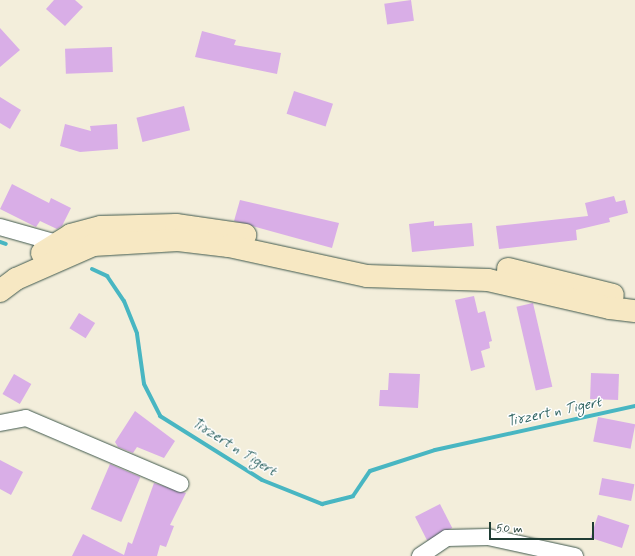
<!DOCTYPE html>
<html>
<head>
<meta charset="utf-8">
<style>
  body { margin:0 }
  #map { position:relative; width:635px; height:556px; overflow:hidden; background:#f3eedb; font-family:Mynerve,sans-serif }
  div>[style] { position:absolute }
  .stream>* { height:4px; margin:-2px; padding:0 2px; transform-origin:2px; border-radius:2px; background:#48b6c2 }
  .building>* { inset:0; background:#d9aee7; transform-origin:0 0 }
  .roads { filter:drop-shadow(0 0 1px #3f584d) drop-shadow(0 0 1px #3f584d) }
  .street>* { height:16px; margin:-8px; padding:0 8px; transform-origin:8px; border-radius:8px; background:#fff }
  .secondary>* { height:22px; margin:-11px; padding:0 11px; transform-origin:11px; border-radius:11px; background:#f7e8c3 }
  span { translate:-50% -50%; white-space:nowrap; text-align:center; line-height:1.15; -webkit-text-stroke:3px #fff; paint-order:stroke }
  .water-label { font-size:14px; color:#2b615f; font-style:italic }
  .scale { position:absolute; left:489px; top:522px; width:105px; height:18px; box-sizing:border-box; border:2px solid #1f3d34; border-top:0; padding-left:5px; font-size:12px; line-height:14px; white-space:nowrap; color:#1f3d34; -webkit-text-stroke:3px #fff; paint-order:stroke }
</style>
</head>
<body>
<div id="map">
  <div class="stream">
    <i style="left:0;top:242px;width:6px;rotate:18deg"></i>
    <i style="left:92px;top:269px;width:17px;rotate:25deg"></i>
    <i style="left:107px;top:276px;width:30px;rotate:56deg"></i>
    <i style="left:124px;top:301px;width:35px;rotate:68deg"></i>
    <i style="left:137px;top:334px;width:50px;rotate:82deg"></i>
    <i style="left:144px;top:384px;width:36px;rotate:63deg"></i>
    <i style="left:160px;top:416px;width:120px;rotate:32.1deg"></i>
    <i style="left:262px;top:480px;width:65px;rotate:21.8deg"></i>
    <i style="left:322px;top:504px;width:32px;rotate:-14deg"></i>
    <i style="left:353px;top:496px;width:30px;rotate:-56deg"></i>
    <i style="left:370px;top:471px;width:68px;rotate:-17.9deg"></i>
    <i style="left:435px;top:450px;width:205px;rotate:-12.4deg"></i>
  </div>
  <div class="building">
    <i style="clip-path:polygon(54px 0,75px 0,83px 7px,65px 26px,46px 9px)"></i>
    <i style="left:411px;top:0;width:21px;height:27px;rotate:82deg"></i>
    <i style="clip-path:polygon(0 28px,20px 50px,0 67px)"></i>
    <i style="clip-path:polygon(202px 31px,236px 40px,234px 45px,281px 53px,277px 74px,195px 57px)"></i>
    <i style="left:112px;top:47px;width:25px;height:47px;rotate:88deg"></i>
    <i style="left:294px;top:91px;width:41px;height:24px;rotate:18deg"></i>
    <i style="clip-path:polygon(0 97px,21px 110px,10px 129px,0 123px)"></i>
    <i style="left:184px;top:106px;width:25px;height:49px;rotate:76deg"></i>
    <i style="clip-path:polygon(65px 124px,91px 131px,90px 126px,117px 124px,118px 149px,80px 152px,60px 146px)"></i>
    <i style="clip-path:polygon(12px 184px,49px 203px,51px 198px,71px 208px,62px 226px,57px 229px,40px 221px,36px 227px,0 209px)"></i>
    <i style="clip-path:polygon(614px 196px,616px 202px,625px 200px,628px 213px,609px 218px,610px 222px,576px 230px,577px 240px,499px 249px,496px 226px,588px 216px,585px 203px)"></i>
    <i style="clip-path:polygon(240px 200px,339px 223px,332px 248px,234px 221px)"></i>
    <i style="clip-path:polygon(434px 221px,434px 226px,472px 223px,474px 246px,412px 252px,409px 224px)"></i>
    <i style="clip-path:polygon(474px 296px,478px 313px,485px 311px,492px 341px,489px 342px,490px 348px,481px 351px,485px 367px,471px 371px,455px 300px)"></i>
    <i style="left:533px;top:303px;width:86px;height:17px;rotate:77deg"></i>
    <i style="left:79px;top:313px;width:19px;height:18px;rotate:32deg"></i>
    <i style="clip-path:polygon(389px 373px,420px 374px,418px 408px,379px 406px,380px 390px,388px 390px)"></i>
    <i style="left:591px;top:373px;width:28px;height:26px;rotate:2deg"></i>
    <i style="left:14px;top:374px;width:20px;height:23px;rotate:30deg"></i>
    <i style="clip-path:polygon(135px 411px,175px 441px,164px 458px,137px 447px,133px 453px,118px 447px,115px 442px)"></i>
    <i style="left:598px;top:417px;width:38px;height:25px;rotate:11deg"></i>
    <i style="clip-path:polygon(0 460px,23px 472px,11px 495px,0 489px)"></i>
    <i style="left:110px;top:464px;width:33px;height:49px;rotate:23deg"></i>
    <i style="left:602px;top:478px;width:33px;height:17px;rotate:11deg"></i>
    <i style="clip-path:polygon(154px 483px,186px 493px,170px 525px,174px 526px,166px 547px,160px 545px,157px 556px,72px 556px,83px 534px,124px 555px,128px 542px,132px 544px)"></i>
    <i style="left:440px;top:504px;width:27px;height:28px;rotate:63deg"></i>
    <i style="left:598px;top:515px;width:33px;height:24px;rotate:18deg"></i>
  </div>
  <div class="roads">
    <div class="street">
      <i style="left:0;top:227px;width:59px;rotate:15.7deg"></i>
      <i style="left:0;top:423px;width:26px;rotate:-11deg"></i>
      <i style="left:26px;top:418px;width:168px;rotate:23.1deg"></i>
      <i style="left:420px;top:556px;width:32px;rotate:-34deg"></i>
      <i style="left:447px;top:538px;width:41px;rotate:-1.4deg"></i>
      <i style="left:488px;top:537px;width:89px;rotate:12.3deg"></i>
    </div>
    <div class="secondary">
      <i style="left:42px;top:253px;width:34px;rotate:-32deg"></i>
      <i style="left:71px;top:235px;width:31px;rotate:-15deg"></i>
      <i style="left:101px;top:227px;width:75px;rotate:-1.5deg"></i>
      <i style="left:176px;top:225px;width:70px;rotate:8.2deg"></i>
      <i style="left:508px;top:269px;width:108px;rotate:13.9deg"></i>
      <i style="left:0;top:291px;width:20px;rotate:-37deg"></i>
      <i style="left:16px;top:279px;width:84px;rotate:-23.8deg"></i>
      <i style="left:93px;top:245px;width:85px;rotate:-3.4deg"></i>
      <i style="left:178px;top:240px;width:51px;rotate:6.7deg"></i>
      <i style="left:229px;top:246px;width:141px;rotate:12.3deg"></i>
      <i style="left:367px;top:276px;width:121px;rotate:1.9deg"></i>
      <i style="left:488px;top:280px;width:125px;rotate:12.9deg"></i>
      <i style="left:610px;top:308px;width:25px;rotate:7deg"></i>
    </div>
  </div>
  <div class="water-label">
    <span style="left:554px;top:412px;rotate:-12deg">Tiɣzert n Tigert</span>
    <span style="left:234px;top:447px;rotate:32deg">Tiɣzert n Tigert</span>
  </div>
  <div class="scale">50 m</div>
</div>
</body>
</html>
